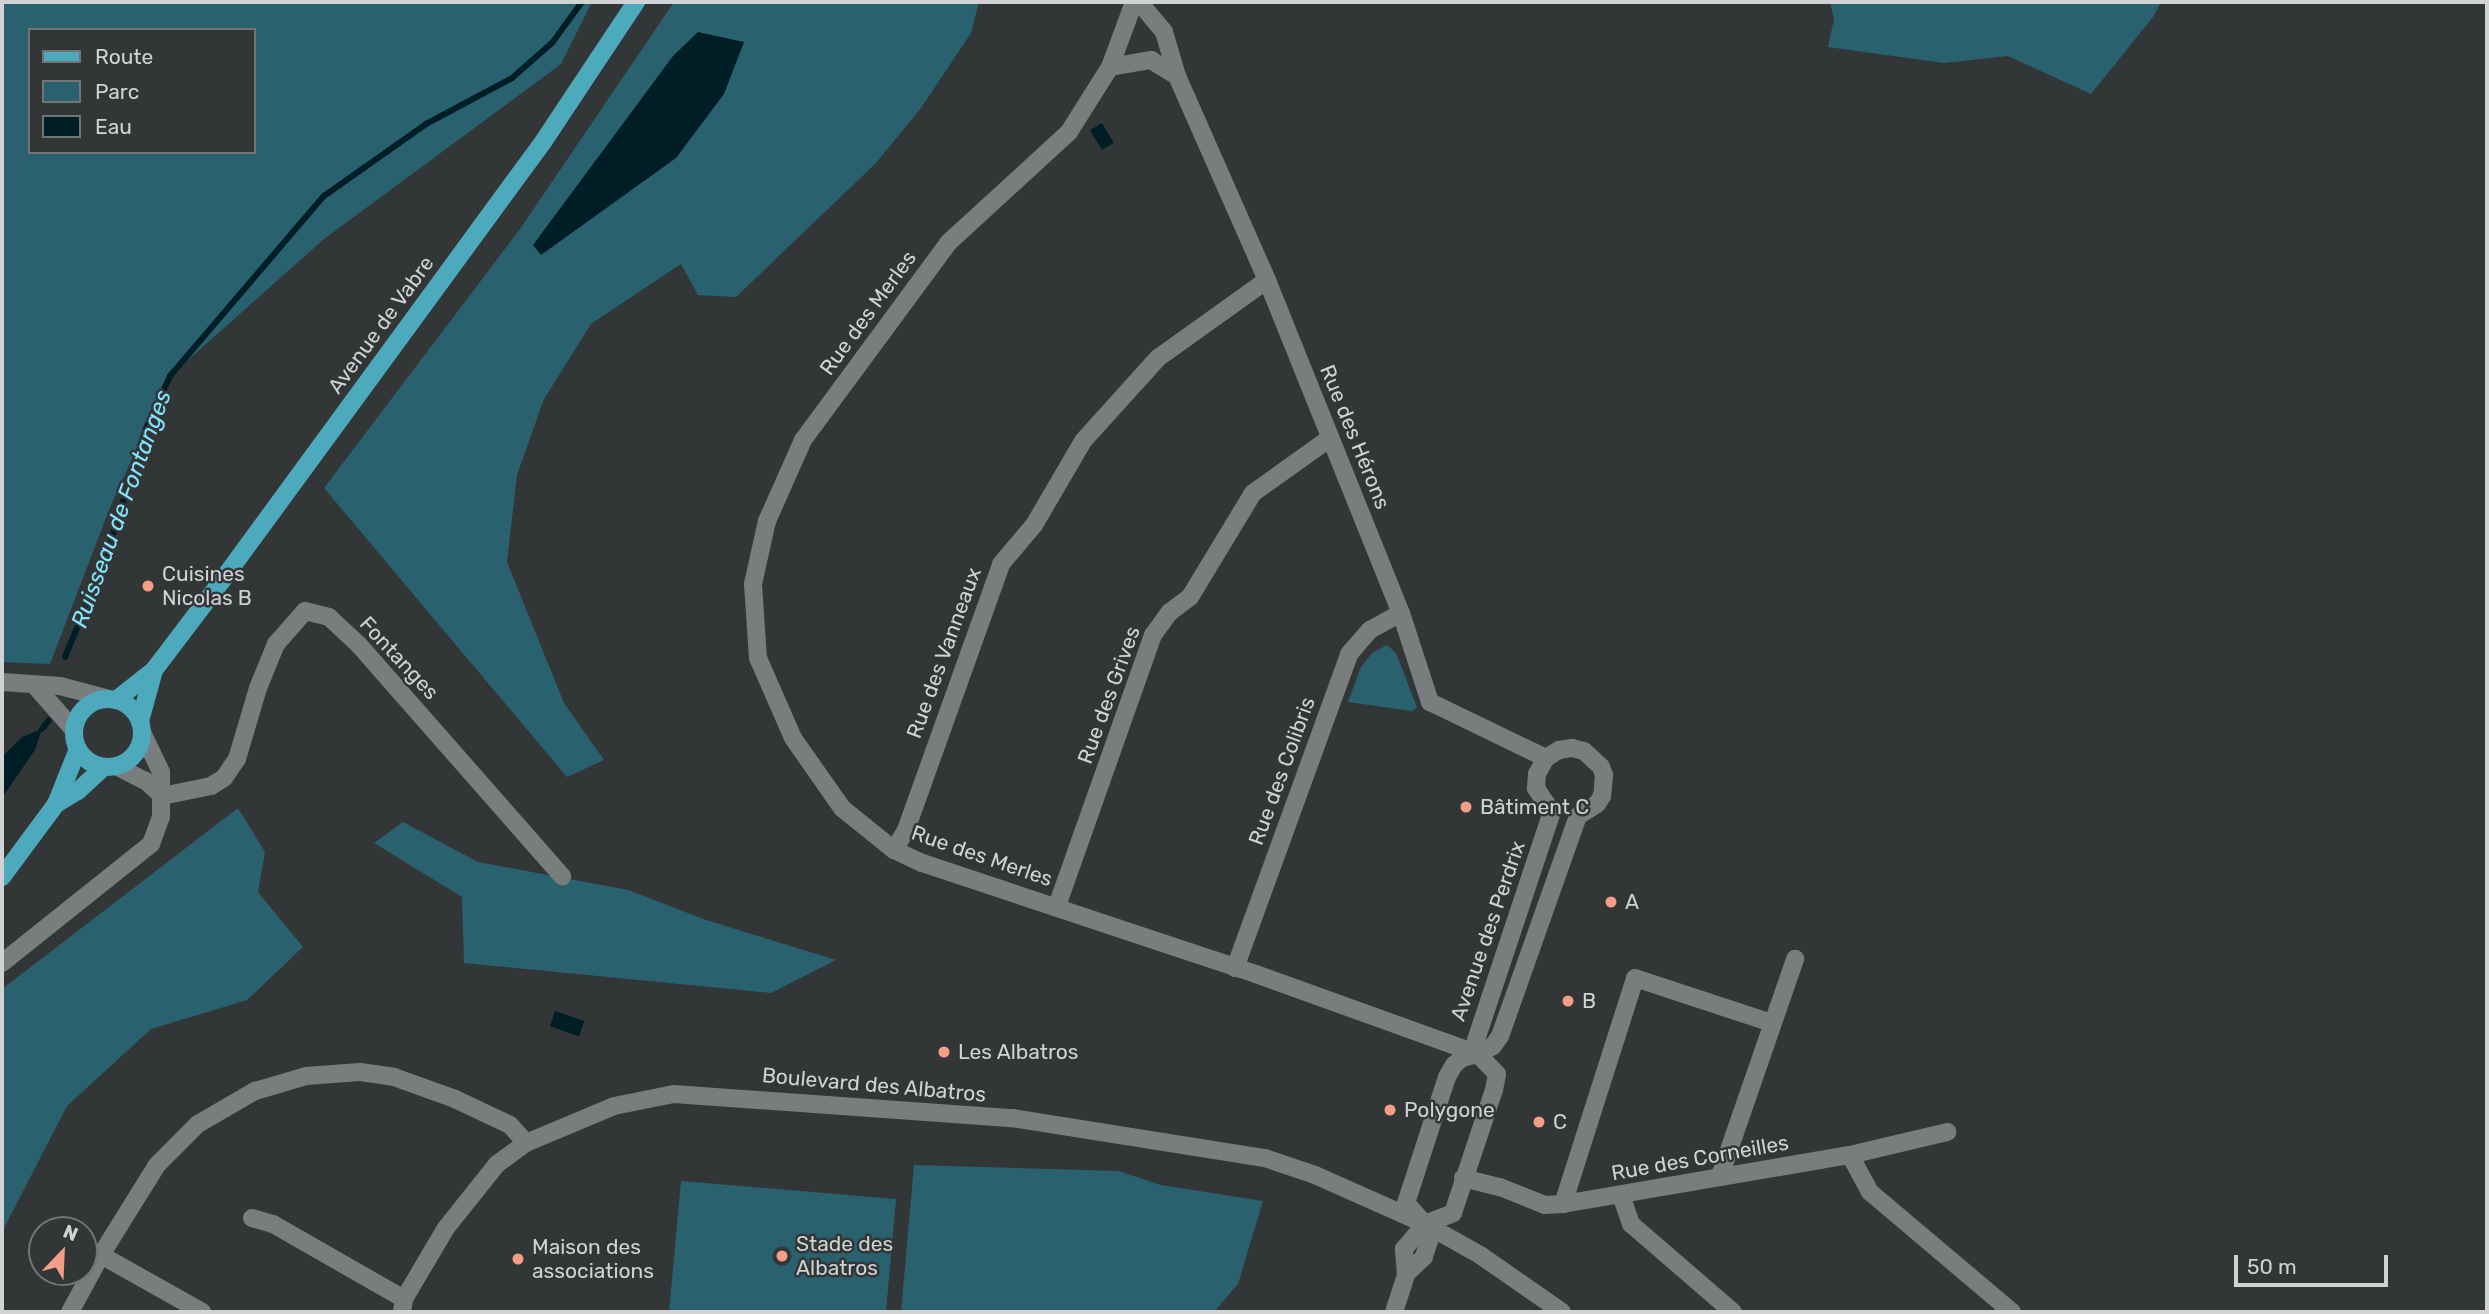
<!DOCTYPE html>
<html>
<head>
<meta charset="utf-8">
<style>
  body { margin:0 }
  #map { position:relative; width:2489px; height:1314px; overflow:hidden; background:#333637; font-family:Rubik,sans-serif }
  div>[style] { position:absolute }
  .green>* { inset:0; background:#29616f }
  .water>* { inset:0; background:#001e26; transform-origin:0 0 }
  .stream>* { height:6px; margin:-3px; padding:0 3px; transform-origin:3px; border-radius:3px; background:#001e26 }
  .minor>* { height:18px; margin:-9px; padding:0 9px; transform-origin:9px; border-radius:9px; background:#797d7e }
  .major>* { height:18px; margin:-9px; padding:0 9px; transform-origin:9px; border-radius:9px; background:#4da9bc }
  .major>.ring { margin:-9px; padding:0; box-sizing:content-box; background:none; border:18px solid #4da9bc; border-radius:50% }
  .dots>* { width:19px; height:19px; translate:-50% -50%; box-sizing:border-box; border:4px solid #333637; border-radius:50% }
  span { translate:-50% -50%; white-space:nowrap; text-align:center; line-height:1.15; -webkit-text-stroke:5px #333637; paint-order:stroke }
  .street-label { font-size:21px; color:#d0d2d3 }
  .poi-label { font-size:21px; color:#d0d2d3 }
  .left { translate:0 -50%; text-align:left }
  .water-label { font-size:23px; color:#83e6ff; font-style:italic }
  .frame { position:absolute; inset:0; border:4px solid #d0d2d3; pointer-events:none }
  .legend { position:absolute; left:28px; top:28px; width:228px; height:126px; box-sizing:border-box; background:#333637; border:2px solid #727475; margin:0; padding:9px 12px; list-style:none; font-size:21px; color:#d0d2d3 }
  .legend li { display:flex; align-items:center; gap:14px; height:35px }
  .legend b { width:35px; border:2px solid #727475 }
  .north { position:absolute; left:28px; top:1216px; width:70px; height:70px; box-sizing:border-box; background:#333637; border:2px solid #727475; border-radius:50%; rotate:23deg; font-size:19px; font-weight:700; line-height:28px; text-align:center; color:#d0d2d3 }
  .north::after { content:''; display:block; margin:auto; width:24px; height:32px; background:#f49e87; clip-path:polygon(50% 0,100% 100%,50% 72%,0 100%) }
  .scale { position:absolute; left:2234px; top:1255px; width:154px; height:32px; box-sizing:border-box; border:4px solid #d0d2d3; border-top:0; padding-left:9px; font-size:21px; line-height:24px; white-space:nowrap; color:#d0d2d3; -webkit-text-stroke:5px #333637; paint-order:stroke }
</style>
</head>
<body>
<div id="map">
  <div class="green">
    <i style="clip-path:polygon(evenodd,2px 2px,592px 2px,561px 64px,324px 239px,170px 376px,111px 505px,50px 664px,2px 662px,2px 2px,30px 30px,254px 30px,254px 152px,30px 152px,30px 30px)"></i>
    <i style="clip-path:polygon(674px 2px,979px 2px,971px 33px,921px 108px,876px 163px,736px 297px,698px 295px,681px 264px,591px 324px,544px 399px,517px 475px,507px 562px,564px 703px,604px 760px,567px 777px,324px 488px,520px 229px)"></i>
    <i style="clip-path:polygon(1830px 2px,2161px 2px,2153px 17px,2091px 94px,2008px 56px,1944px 63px,1828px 47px,1834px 19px)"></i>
    <i style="clip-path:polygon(1387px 645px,1396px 653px,1417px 707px,1412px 711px,1348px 702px,1361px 667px,1372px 653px)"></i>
    <i style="clip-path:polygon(238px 808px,265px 852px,258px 892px,303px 947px,247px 1000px,151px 1029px,67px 1106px,2px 1232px,2px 989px)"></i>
    <i style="clip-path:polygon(403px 822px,478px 862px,628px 890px,706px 920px,836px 960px,771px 993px,464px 963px,462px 897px,374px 843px)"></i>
    <i style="clip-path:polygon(914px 1165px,1119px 1171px,1161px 1185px,1263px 1201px,1238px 1284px,1214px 1312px,901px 1312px)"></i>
    <i style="clip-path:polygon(681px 1181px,896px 1199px,886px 1312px,669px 1312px)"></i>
  </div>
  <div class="water">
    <i style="clip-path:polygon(698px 32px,744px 42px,724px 94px,676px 158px,541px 255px,533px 245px,673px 56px)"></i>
    <i style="left:1102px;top:123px;width:23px;height:14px;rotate:59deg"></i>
    <i style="clip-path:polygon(42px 729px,35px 750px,2px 798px,2px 757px,22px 737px)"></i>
    <i style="left:555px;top:1011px;width:31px;height:16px;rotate:19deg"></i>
  </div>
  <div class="stream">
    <i style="left:65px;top:657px;width:102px;rotate:-67.5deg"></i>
    <i style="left:104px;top:563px;width:141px;rotate:-72.7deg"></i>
    <i style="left:146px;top:428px;width:57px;rotate:-65.2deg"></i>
    <i style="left:170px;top:376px;width:237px;rotate:-49.5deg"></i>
    <i style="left:324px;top:196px;width:125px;rotate:-35.2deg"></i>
    <i style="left:426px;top:124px;width:98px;rotate:-28.1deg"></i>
    <i style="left:512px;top:78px;width:53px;rotate:-41.2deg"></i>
    <i style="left:552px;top:43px;width:51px;rotate:-53.8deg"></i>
    <i style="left:42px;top:729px;width:11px;rotate:-52deg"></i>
  </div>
  <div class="minor">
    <i style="left:1139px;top:2px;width:39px;rotate:50deg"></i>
    <i style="left:1164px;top:32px;width:46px;rotate:73.5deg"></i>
    <i style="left:1110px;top:67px;width:69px;rotate:-69.7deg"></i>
    <i style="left:2px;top:682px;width:58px;rotate:3.9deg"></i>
    <i style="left:60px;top:686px;width:48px;rotate:14.6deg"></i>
    <i style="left:36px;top:687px;width:57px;rotate:48.5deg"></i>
    <i style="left:116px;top:766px;width:34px;rotate:27deg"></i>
    <i style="left:146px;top:781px;width:22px;rotate:43deg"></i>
    <i style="left:162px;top:796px;width:50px;rotate:-11.5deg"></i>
    <i style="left:211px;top:786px;width:15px;rotate:-32deg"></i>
    <i style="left:224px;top:778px;width:23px;rotate:-56deg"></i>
    <i style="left:237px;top:759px;width:74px;rotate:-73.5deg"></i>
    <i style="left:258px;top:688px;width:48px;rotate:-67.8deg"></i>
    <i style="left:276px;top:644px;width:44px;rotate:-48.7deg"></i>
    <i style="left:305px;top:611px;width:25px;rotate:14deg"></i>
    <i style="left:329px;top:617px;width:41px;rotate:43deg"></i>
    <i style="left:359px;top:645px;width:308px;rotate:48.7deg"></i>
    <i style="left:894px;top:850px;width:23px;rotate:-59deg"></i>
    <i style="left:906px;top:830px;width:282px;rotate:-70.3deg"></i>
    <i style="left:1001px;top:564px;width:51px;rotate:-49.8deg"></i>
    <i style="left:1034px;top:525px;width:97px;rotate:-59.7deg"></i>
    <i style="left:1083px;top:441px;width:112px;rotate:-47.9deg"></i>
    <i style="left:1158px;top:358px;width:134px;rotate:-35.6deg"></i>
    <i style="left:1057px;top:906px;width:288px;rotate:-70.5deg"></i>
    <i style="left:1153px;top:635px;width:29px;rotate:-54deg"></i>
    <i style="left:1170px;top:612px;width:25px;rotate:-37deg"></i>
    <i style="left:1190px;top:597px;width:122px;rotate:-58.8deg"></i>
    <i style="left:1253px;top:493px;width:95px;rotate:-35.5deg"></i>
    <i style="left:2px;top:963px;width:191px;rotate:-38.6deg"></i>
    <i style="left:151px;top:844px;width:29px;rotate:-70deg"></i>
    <i style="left:161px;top:817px;width:45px;rotate:-90deg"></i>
    <i style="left:161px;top:772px;width:44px;rotate:-115.4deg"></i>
    <i style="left:1235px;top:968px;width:334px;rotate:-70deg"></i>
    <i style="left:1349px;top:654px;width:32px;rotate:-49deg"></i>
    <i style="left:1370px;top:630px;width:35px;rotate:-29deg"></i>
    <i style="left:1478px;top:1054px;width:236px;rotate:-160.2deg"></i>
    <i style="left:1256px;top:974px;width:352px;rotate:-161.6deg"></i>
    <i style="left:922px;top:863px;width:31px;rotate:-155deg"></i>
    <i style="left:894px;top:850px;width:67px;rotate:-141.1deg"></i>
    <i style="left:842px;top:808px;width:85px;rotate:-125deg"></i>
    <i style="left:793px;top:738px;width:87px;rotate:-113.6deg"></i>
    <i style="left:758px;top:658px;width:74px;rotate:-93.9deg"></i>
    <i style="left:753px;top:584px;width:65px;rotate:-77.5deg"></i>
    <i style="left:767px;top:521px;width:89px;rotate:-66deg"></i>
    <i style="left:803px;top:440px;width:245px;rotate:-53.6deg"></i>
    <i style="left:948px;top:243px;width:164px;rotate:-42.5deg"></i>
    <i style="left:1069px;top:132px;width:77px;rotate:-57.8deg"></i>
    <i style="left:1110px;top:67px;width:42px;rotate:-9.7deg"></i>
    <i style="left:1151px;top:60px;width:31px;rotate:32deg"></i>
    <i style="left:1177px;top:76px;width:223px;rotate:66.2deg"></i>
    <i style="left:1267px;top:280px;width:359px;rotate:68.1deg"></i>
    <i style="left:1401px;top:613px;width:94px;rotate:72deg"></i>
    <i style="left:1430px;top:702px;width:129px;rotate:25.8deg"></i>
    <i style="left:1850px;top:1155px;width:42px;rotate:61.6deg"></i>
    <i style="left:1870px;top:1192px;width:186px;rotate:40.2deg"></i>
    <i style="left:1720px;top:1176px;width:230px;rotate:-70.9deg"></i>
    <i style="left:1463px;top:1178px;width:38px;rotate:14deg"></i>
    <i style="left:1500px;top:1187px;width:48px;rotate:21.8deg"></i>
    <i style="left:1545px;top:1205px;width:18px;rotate:-3deg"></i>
    <i style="left:1563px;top:1204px;width:291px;rotate:-9.7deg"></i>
    <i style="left:1850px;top:1155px;width:100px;rotate:-13.3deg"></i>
    <i style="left:1621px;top:1195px;width:31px;rotate:71deg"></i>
    <i style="left:1631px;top:1224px;width:135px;rotate:40.8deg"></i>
    <i style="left:1563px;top:1204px;width:237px;rotate:-72.3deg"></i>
    <i style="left:1635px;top:978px;width:144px;rotate:18.2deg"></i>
    <i style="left:252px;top:1218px;width:22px;rotate:16deg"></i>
    <i style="left:273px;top:1224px;width:151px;rotate:29.8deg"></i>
    <i style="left:101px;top:1255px;width:116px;rotate:29.4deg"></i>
    <i style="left:70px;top:1312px;width:65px;rotate:-61.5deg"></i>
    <i style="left:101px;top:1255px;width:106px;rotate:-58.1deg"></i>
    <i style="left:157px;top:1165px;width:58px;rotate:-45deg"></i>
    <i style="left:198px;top:1124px;width:66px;rotate:-30.1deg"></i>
    <i style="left:255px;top:1091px;width:53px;rotate:-16.4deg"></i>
    <i style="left:306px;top:1076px;width:54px;rotate:-4.2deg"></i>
    <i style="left:360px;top:1072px;width:34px;rotate:8deg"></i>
    <i style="left:394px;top:1077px;width:65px;rotate:19.8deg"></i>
    <i style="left:455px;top:1099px;width:61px;rotate:25.3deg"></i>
    <i style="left:510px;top:1125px;width:24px;rotate:48deg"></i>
    <i style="left:402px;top:1312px;width:13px;rotate:-81deg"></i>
    <i style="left:404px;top:1299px;width:82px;rotate:-59.4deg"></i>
    <i style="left:446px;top:1228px;width:82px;rotate:-51.4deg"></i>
    <i style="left:497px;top:1164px;width:36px;rotate:-36deg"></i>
    <i style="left:526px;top:1143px;width:95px;rotate:-22.8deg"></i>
    <i style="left:614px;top:1106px;width:61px;rotate:-11.3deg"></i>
    <i style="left:674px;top:1094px;width:339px;rotate:4.1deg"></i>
    <i style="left:1012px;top:1118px;width:256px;rotate:9deg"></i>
    <i style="left:1265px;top:1158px;width:53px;rotate:18.8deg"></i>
    <i style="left:1315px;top:1175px;width:120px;rotate:24deg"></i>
    <i style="left:1425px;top:1224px;width:63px;rotate:29.4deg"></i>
    <i style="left:1480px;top:1255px;width:100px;rotate:34.8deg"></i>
    <i style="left:1394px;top:1312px;width:40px;rotate:-72deg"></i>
    <i style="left:1406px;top:1274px;width:25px;rotate:-95deg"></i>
    <i style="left:1404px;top:1249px;width:33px;rotate:-50deg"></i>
    <i style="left:1425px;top:1224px;width:30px;rotate:-21deg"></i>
    <i style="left:1453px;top:1213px;width:130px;rotate:-71.6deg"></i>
    <i style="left:1494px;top:1090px;width:16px;rotate:-79deg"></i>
    <i style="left:1497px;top:1074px;width:28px;rotate:-134deg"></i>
    <i style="left:1478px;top:1054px;width:14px;rotate:-98deg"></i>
    <i style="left:1476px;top:1040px;width:240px;rotate:-71.6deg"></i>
    <i style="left:1552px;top:812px;width:29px;rotate:-124deg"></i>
    <i style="left:1536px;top:788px;width:14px;rotate:-86deg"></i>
    <i style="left:1537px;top:774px;width:18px;rotate:-61deg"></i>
    <i style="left:1546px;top:758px;width:15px;rotate:-32deg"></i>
    <i style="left:1559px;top:750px;width:13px;rotate:-9deg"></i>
    <i style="left:1572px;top:748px;width:12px;rotate:14deg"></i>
    <i style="left:1584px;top:751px;width:23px;rotate:43deg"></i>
    <i style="left:1601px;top:767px;width:9px;rotate:69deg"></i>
    <i style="left:1604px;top:775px;width:21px;rotate:95deg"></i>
    <i style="left:1602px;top:796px;width:9px;rotate:122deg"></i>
    <i style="left:1597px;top:804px;width:22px;rotate:148deg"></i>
    <i style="left:1578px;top:816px;width:233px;rotate:109.5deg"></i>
    <i style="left:1500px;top:1036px;width:12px;rotate:125deg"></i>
    <i style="left:1493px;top:1046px;width:17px;rotate:152deg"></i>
    <i style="left:1478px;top:1054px;width:16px;rotate:166deg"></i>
    <i style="left:1462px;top:1058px;width:11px;rotate:139deg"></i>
    <i style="left:1454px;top:1065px;width:14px;rotate:120deg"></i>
    <i style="left:1447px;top:1077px;width:133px;rotate:108deg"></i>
    <i style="left:1406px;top:1203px;width:28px;rotate:48deg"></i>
    <i style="left:1425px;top:1224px;width:15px;rotate:70deg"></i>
    <i style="left:1430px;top:1238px;width:20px;rotate:108deg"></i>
    <i style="left:1424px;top:1257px;width:25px;rotate:137deg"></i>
  </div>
  <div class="major">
    <i class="ring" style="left:74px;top:699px;width:50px;height:50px"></i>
    <i style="left:116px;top:700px;width:48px;rotate:-38.3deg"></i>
    <i style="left:154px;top:670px;width:119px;rotate:-52.8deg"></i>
    <i style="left:226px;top:575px;width:537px;rotate:-53.79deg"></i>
    <i style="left:543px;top:142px;width:168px;rotate:-56.4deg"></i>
    <i style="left:140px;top:721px;width:53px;rotate:-74.6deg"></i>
    <i style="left:56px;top:804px;width:26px;rotate:-31deg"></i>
    <i style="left:78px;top:791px;width:35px;rotate:-43deg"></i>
    <i style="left:2px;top:877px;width:91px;rotate:-53.5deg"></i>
    <i style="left:56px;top:804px;width:59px;rotate:-68.2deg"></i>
  </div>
  <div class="dots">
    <i style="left:148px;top:586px;background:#f49e87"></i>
    <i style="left:1466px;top:807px;background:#f49e87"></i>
    <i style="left:1611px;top:902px;background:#f49e87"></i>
    <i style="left:1568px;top:1001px;background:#f49e87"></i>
    <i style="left:944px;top:1052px;background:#f49e87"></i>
    <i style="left:1390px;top:1110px;background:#f49e87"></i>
    <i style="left:1539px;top:1122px;background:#f49e87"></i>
    <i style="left:782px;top:1256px;background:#f49e87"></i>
    <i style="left:518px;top:1259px;background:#f49e87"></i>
  </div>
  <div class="street-label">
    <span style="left:868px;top:313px;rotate:-54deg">Rue des Merles</span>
    <span style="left:381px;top:325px;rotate:-54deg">Avenue de Vabre</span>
    <span style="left:1355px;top:437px;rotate:68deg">Rue des Hérons</span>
    <span style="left:944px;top:653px;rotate:-70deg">Rue des Vanneaux</span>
    <span style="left:399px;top:658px;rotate:47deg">Fontanges</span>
    <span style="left:1109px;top:695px;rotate:-70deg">Rue des Grives</span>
    <span style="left:1282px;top:771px;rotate:-70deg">Rue des Colibris</span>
    <span style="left:982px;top:856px;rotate:19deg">Rue des Merles</span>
    <span style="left:1488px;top:931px;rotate:-71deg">Avenue des Perdrix</span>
    <span style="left:874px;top:1085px;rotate:5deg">Boulevard des Albatros</span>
    <span style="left:1700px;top:1158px;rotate:-10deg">Rue des Corneilles</span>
  </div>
  <div class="poi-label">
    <span class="left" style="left:162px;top:586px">Cuisines<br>Nicolas B</span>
    <span class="left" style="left:1480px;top:807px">Bâtiment C</span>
    <span class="left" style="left:1625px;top:902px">A</span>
    <span class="left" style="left:1582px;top:1001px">B</span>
    <span class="left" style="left:958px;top:1052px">Les Albatros</span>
    <span class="left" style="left:1404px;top:1110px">Polygone</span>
    <span class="left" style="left:1553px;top:1122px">C</span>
    <span class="left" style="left:796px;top:1256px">Stade des<br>Albatros</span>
    <span class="left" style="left:532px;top:1259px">Maison des<br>associations</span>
  </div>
  <div class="water-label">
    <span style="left:121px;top:509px;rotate:-70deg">Ruisseau de Fontanges</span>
  </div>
  <div class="frame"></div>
  <ul class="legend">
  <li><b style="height:9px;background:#4da9bc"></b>Route</li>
  <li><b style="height:19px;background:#29616f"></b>Parc</li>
  <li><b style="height:19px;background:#001e26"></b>Eau</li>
  </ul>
  <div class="north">N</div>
  <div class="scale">50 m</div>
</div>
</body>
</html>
